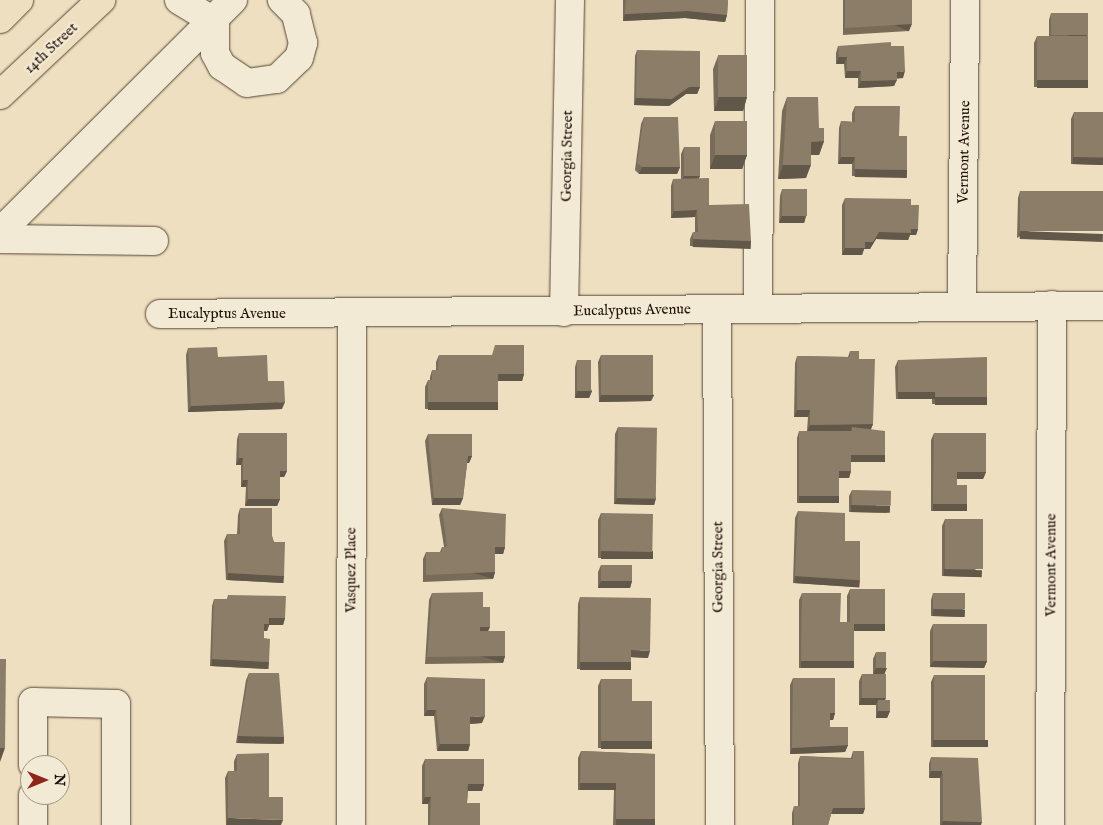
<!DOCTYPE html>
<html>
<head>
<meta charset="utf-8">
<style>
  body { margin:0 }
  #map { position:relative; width:1103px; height:825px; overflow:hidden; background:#eddfbf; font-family:"IM FELL English",serif }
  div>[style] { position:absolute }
  .roads { filter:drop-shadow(0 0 1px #554536) drop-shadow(0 0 1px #554536) }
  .minor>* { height:28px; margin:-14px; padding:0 14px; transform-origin:14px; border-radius:14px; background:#f3ead5 }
  .major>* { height:28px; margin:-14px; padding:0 14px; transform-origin:14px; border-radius:14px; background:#eddfbf }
  .wall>* { inset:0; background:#786c59 }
  .shaded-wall>* { inset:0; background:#625849; transform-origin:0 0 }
  .building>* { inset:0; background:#8c7d68; transform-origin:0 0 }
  span { translate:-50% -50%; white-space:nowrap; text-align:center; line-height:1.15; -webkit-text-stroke:4.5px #f3ead5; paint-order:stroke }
  .street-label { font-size:15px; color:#221209 }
  .north { position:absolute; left:20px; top:755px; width:50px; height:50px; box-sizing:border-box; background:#f3ead5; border:1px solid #9f9483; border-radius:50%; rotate:90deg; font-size:14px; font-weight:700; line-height:20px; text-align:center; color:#221209 }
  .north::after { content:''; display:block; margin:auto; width:18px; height:22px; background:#8f2418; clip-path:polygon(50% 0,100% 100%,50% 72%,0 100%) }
</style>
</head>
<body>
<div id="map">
  <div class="roads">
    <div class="minor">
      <i style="left:179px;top:0;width:42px;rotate:31.4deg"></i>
      <i style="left:215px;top:22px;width:31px;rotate:90deg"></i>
      <i style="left:215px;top:53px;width:15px;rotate:62deg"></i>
      <i style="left:222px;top:66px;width:30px;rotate:34deg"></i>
      <i style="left:247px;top:83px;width:30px;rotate:-8deg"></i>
      <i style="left:277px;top:79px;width:30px;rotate:-44deg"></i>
      <i style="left:299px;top:58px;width:16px;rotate:-75deg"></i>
      <i style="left:303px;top:43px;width:30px;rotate:-104deg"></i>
      <i style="left:296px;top:14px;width:20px;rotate:-135deg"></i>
      <i style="left:0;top:232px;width:329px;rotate:-44.9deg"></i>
      <i style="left:0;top:239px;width:154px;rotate:0.7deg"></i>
      <i style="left:962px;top:304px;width:304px;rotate:-89.4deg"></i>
      <i style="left:758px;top:308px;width:308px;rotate:-89.6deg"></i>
      <i style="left:717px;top:309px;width:516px;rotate:89.67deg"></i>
      <i style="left:564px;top:312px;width:312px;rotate:-88.9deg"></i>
      <i style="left:160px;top:314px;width:943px;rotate:-0.49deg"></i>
      <i style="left:33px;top:765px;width:63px;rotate:-90deg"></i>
      <i style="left:33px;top:702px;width:83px;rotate:1.4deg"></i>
      <i style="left:116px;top:704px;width:121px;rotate:90deg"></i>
      <i style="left:33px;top:825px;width:30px;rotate:-90deg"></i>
      <i style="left:351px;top:825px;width:511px;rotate:-89.89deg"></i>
      <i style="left:1050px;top:825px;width:520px;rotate:-89.78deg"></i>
    </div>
    <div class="major">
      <i style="left:0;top:19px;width:27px;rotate:-45deg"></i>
      <i style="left:0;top:95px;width:139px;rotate:-43.2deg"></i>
    </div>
  </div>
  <div class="wall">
    <i style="clip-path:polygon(623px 0,728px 0,727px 15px,725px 22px,685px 18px,623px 21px)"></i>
    <i style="clip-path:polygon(843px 0,912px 0,909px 31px,843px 35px)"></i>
    <i style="clip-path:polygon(1051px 13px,1088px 34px,1087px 36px,1088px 80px,1086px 87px,1034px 87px,1034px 43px,1037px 36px,1049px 36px,1049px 20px)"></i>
    <i style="clip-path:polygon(838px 46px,891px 46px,903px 78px,897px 78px,894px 86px,858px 88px,858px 78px,845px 78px,844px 64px,836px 64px,836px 53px)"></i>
    <i style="clip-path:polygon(637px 50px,700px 87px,697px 94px,686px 94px,669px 106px,634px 105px,635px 56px)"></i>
    <i style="clip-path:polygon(718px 56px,747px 97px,743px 111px,714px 111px,713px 69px)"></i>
    <i style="clip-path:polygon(787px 97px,819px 128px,824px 141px,819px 155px,811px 155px,806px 178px,778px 179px,782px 111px)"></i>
    <i style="clip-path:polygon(855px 106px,899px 136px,907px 170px,904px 177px,852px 176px,852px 164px,838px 164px,839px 128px,841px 121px,852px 122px,852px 113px)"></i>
    <i style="clip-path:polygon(1074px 112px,1103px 112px,1103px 165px,1071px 164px,1071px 119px)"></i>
    <i style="clip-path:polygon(644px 117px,680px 167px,677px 174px,639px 174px,635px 170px,641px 124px)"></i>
    <i style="clip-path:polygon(715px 121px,747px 155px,742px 169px,710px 169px,710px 135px)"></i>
    <i style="clip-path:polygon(684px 147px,700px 176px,698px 178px,709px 205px,751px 241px,749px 248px,690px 246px,690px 239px,693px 232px,695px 232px,695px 217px,671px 218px,671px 186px,673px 179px,681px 179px,681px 154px)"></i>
    <i style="clip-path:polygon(782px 189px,806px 216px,804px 223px,779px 223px,780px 196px)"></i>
    <i style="clip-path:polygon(1020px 191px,1103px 191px,1017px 238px,1018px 198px)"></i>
    <i style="clip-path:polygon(845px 198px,911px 205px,918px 229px,916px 235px,910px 235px,908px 240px,876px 239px,870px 249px,864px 249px,862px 255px,842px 255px,842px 205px)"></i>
    <i style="clip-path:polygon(188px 348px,218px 357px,268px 381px,282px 409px,188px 412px,186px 355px)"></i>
    <i style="clip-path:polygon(850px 351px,859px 359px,873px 424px,871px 429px,885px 455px,882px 462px,851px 462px,851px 471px,849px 478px,839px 478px,839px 496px,836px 503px,797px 503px,797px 438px,799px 431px,807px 431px,808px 417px,794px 417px,795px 363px,797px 356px,848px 357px)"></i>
    <i style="clip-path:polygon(439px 355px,524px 374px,522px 381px,498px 381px,496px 409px,425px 409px,425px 387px,428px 380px,430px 380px,430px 377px,432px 370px,436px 370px,436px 362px)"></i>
    <i style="clip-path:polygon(601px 355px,654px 395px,651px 401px,599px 402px,598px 362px)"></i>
    <i style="clip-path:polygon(577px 360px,592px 391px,589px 398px,575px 398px,575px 367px)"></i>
    <i style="clip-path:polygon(898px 360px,987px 397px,985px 404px,932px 404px,932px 399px,896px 399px,895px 367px)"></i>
    <i style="clip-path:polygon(618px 427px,656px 498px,654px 505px,614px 504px,615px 434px)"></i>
    <i style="clip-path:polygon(239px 433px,287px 471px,284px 477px,280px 477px,280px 499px,277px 506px,245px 506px,246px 487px,241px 487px,241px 465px,236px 465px,237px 439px)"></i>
    <i style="clip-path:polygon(934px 433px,986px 472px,983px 479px,957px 479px,957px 485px,965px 511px,931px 511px,931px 440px)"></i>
    <i style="clip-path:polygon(428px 434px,472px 456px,469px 463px,467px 463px,463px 498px,460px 505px,432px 505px,425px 441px)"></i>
    <i style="clip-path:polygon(852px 490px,888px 513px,849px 512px,849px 496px)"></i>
    <i style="clip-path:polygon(240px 508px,272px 536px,284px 576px,282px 583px,226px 580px,224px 541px,227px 534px,237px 534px,238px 515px)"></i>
    <i style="clip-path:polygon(442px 508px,505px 547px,503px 554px,495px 554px,495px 572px,493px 579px,423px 582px,423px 559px,426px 552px,440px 552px,442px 547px,444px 547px,439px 515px)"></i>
    <i style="clip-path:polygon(798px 511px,845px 541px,860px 580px,858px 587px,793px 583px,795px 518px)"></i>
    <i style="clip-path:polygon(601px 513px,650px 558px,598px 558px,598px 520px)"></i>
    <i style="clip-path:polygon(945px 519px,980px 577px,942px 576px,942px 526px)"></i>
    <i style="clip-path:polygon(601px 565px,632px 581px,630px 588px,598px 588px,598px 572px)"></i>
    <i style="clip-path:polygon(850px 589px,885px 624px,883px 631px,854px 631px,852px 668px,799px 668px,799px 600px,802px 593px,840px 622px,847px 622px,847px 596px)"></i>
    <i style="clip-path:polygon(432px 593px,483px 607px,488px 631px,505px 656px,503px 663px,425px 664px,429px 600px)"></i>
    <i style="clip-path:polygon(933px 593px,965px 610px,963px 617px,931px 616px,931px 600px)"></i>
    <i style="clip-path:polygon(228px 595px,285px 618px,283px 625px,269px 625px,267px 631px,264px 631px,264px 638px,269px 662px,267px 669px,210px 666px,212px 606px,214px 599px,227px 599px)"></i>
    <i style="clip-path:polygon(580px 597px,648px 658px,631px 657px,631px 662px,629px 669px,577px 669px,578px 604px)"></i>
    <i style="clip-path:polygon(933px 624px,987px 661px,984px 668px,930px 667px,930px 631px)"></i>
    <i style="clip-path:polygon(876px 652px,885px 674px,885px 700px,890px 711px,887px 718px,876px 718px,876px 705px,859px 705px,859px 681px,862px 674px,873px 674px,873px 659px)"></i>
    <i style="clip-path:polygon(249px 673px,284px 737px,281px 744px,236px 743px,246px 680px)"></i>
    <i style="clip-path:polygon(934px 675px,986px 747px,931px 747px,931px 682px)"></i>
    <i style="clip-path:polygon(427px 677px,482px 723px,470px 724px,470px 744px,468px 751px,437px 751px,434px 716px,424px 716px,424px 684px)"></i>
    <i style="clip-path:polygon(793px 678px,835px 713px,833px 720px,830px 720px,830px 727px,848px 745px,845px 752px,790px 754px,790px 685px)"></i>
    <i style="clip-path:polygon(601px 679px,632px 701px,652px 741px,650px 748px,598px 748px,598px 686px)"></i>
    <i style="clip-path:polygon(581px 751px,655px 754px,653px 825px,613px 825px,614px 790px,578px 790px,578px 758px)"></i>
    <i style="clip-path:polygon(853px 751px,865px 808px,863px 814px,831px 814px,828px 825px,792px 825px,792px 813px,794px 806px,798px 806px,798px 763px,800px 756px,851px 758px)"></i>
    <i style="clip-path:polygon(237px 754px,269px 797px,226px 825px,225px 778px,228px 771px,234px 771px,234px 761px)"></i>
    <i style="clip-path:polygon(931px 757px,981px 825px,940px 825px,940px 778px,929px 778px,929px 764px)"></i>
    <i style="clip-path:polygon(425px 759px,484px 784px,482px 791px,468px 791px,467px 803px,480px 825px,428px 825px,428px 804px,422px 804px,422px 766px)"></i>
  </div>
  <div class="shaded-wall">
    <i style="clip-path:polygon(688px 11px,727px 15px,725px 22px,685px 18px,623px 21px,625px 14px)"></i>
    <i style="left:912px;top:24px;width:8px;height:67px;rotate:113deg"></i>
    <i style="left:1088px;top:34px;width:7px;height:37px;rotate:106deg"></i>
    <i style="clip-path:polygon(839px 57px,847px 57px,844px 64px,836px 64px)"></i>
    <i style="clip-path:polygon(847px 71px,861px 71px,858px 78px,845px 78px)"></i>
    <i style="clip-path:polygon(905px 71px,903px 78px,894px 79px,897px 72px)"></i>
    <i style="clip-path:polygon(897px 80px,894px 86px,858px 88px,861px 81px)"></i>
    <i style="left:1037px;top:80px;width:51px;height:8px"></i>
    <i style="clip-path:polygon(689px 87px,700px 87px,697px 94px,686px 94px,669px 106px,634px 105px,636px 98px)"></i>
    <i style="clip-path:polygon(719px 97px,747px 97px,743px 111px,714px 111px)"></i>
    <i style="clip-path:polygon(824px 141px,819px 155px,806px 155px,811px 142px)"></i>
    <i style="clip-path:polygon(715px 155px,747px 155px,742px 169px,710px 169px)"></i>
    <i style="clip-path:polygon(841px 157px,855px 157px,852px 164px,838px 164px)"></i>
    <i style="left:1073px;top:157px;width:30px;height:7px;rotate:2deg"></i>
    <i style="clip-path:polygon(783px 165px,811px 165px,806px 178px,778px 179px)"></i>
    <i style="clip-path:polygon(642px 167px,680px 167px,677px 174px,639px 174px)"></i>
    <i style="left:855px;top:169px;width:52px;height:8px;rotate:1deg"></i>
    <i style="clip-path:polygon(684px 176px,700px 176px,697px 183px,681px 183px)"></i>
    <i style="clip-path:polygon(697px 210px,695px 217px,671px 218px,674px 211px)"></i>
    <i style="clip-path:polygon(782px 216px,806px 216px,804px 223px,779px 223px)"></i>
    <i style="clip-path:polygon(911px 229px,918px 229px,916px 235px,910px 235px,908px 240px,876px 239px,870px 249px,864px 249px,862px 255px,842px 255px,845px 248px,865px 242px,879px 232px)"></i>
    <i style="left:1020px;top:231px;width:83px;height:8px;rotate:2deg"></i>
    <i style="left:693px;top:239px;width:58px;height:8px;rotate:2deg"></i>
    <i style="clip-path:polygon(498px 374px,524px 374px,522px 381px,496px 381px)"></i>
    <i style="clip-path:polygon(577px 391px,592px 391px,589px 398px,575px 398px)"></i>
    <i style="left:898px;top:392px;width:37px;height:7px"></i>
    <i style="clip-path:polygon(601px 395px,654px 395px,651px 401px,599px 402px)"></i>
    <i style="left:935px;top:397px;width:52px;height:8px"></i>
    <i style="clip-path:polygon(285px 402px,282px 409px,188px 412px,191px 406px)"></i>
    <i style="left:428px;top:402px;width:70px;height:8px"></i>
    <i style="clip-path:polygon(797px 410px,810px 410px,808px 417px,794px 417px)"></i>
    <i style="clip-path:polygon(873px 424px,870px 431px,852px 427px,851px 431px,807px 432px,810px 425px)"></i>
    <i style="left:851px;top:455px;width:34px;height:7px"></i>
    <i style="clip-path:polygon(468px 456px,472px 456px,469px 463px,465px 463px)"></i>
    <i style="clip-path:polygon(239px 458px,243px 458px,241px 465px,236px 465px)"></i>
    <i style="clip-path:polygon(280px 471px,287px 471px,284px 477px,277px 477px)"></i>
    <i style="clip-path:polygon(839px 471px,851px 471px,849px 478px,836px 478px)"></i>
    <i style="clip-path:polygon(957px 472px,986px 472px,983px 479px,955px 479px)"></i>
    <i style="clip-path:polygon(243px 480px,248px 480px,246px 487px,241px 487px)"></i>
    <i style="left:799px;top:496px;width:40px;height:7px"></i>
    <i style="clip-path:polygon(434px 498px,463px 498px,460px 505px,432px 505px)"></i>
    <i style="clip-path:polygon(617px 498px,656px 498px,654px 505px,614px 504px)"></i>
    <i style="clip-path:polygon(248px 499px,280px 499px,277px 506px,245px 506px)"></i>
    <i style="left:933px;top:504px;width:34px;height:7px"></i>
    <i style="left:851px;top:505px;width:39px;height:7px;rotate:1deg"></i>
    <i style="clip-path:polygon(495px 547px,505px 547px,503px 554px,493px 554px)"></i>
    <i style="left:601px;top:551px;width:52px;height:8px"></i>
    <i style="left:944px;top:569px;width:38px;height:7px;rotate:2deg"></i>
    <i style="left:495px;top:572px;width:7px;height:69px;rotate:106deg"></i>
    <i style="left:228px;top:573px;width:56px;height:7px;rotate:3deg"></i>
    <i style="left:795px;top:576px;width:65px;height:7px;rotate:4deg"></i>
    <i style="clip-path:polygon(601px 581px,632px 581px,630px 588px,598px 588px)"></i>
    <i style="left:933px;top:609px;width:32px;height:7px;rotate:2deg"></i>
    <i style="clip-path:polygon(269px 618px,285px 618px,283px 625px,269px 625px,267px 631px,262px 631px,264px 624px)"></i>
    <i style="left:854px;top:624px;width:31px;height:7px"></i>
    <i style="clip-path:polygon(480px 627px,490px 627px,487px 634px,477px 634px)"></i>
    <i style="clip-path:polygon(631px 650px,650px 651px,648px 658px,629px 657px)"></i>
    <i style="left:505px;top:656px;width:7px;height:78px;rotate:106deg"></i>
    <i style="left:212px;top:659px;width:57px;height:7px;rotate:3deg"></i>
    <i style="left:801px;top:661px;width:53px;height:7px"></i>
    <i style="clip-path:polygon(933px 661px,987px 661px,984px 668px,930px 667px)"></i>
    <i style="left:580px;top:662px;width:51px;height:8px"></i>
    <i style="clip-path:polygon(876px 668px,887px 668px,884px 675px,873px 675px)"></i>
    <i style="clip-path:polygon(861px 698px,886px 698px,883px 705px,878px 700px,876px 705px,859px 705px)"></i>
    <i style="clip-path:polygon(427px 710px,436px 710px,434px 716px,424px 716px)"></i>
    <i style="clip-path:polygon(878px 711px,890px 711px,887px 718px,876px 718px)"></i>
    <i style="clip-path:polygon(830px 713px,835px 713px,833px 720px,828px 720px)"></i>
    <i style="clip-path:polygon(485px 716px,482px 723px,468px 724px,470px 717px)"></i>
    <i style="left:238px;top:736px;width:46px;height:7px;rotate:1deg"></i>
    <i style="left:933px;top:740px;width:55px;height:7px"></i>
    <i style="left:601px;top:741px;width:51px;height:8px"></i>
    <i style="clip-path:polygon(440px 744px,470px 744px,468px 751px,437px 751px)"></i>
    <i style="clip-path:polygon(848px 745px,845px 752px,790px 754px,792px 748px)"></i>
    <i style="clip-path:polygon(0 748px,5px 748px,0 762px)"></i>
    <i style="clip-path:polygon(931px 771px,943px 771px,940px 778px,929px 778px)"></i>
    <i style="left:580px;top:783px;width:36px;height:7px"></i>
    <i style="clip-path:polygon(468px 784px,484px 784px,482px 791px,465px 791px)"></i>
    <i style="clip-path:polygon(425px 797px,431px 797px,428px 804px,422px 804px)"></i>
    <i style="clip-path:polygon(833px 808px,865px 808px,863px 814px,830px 814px)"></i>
    <i style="clip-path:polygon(228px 818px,283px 820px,281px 825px,226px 825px)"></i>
    <i style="left:616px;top:819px;width:39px;height:7px"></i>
    <i style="clip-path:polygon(943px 821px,982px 822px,981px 825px,941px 825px)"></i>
  </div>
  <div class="building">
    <i style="clip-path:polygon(626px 0,728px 0,727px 15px,688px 11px,625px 14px)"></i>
    <i style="clip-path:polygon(845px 0,912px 0,912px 24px,845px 28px)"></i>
    <i style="left:1051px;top:13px;width:37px;height:22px"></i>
    <i style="left:1037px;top:36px;width:51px;height:44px"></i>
    <i style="clip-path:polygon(891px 42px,891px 46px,904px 46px,905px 71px,897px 72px,897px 80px,861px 81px,861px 71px,847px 71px,847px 57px,839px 57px,838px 46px)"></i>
    <i style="clip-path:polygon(637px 50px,700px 51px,700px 87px,689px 87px,672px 99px,636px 98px)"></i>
    <i style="left:747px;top:55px;width:42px;height:29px;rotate:90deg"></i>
    <i style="clip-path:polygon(787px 97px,818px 97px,819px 128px,824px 128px,824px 141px,811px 142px,811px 165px,783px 165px)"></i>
    <i style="clip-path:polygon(855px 106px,900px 106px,899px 136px,907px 136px,907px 170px,855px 169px,855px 157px,841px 157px,841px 121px,855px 122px)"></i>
    <i style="left:1074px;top:112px;width:29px;height:45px"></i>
    <i style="clip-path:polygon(644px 117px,678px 117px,680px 167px,642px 167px,637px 163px)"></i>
    <i style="left:715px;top:121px;width:32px;height:34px"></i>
    <i style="left:684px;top:147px;width:16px;height:29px"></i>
    <i style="clip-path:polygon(709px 178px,709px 205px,749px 204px,751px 241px,693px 239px,693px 232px,698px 232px,697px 210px,674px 211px,673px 179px)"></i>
    <i style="left:782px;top:189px;width:25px;height:27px"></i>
    <i style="left:1020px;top:191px;width:83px;height:40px"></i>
    <i style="clip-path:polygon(845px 198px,911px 199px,911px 205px,919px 205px,918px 229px,911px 229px,911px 233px,879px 232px,873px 242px,865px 242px,865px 248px,845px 248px)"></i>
    <i style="clip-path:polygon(495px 345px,524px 345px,524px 374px,498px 374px,498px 402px,428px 402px,428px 380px,432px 380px,432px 370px,438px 370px,439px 355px,492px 355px)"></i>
    <i style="clip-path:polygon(217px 347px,218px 357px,267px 355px,268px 381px,284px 381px,285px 402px,191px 406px,188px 348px)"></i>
    <i style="clip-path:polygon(850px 351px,859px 351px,859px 359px,875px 359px,873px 424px,810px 425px,810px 410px,797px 410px,797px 356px,850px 357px)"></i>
    <i style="left:601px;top:355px;width:52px;height:40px"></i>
    <i style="clip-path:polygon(987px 357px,987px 397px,935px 397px,935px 392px,898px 392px,898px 360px)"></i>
    <i style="left:577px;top:360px;width:14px;height:31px"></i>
    <i style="left:618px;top:427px;width:39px;height:71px;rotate:1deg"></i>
    <i style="clip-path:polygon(852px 427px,885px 431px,885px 455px,851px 455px,851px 471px,839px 471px,839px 496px,799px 496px,799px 431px,852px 431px)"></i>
    <i style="clip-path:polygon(239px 433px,287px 433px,287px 471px,280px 471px,280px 499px,248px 499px,248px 480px,243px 480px,243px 458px,239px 458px)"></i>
    <i style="clip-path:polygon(934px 433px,986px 433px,986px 472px,957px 472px,957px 485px,967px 485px,967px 504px,933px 504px)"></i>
    <i style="clip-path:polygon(428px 434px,472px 434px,472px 456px,468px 456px,463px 498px,434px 498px)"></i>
    <i style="left:852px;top:490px;width:39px;height:15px;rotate:1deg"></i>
    <i style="clip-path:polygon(240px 508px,272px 508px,272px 536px,274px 542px,285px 542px,284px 576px,228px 573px,227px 534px,240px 534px)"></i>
    <i style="clip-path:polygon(442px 508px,506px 514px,505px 547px,495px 547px,495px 572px,426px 575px,426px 552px,442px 552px,442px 547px,447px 547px)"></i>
    <i style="clip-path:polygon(798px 511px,845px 513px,845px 541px,860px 541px,860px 580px,795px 576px)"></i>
    <i style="left:601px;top:513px;width:52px;height:38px;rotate:1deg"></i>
    <i style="left:945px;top:519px;width:38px;height:50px"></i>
    <i style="left:601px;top:565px;width:31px;height:16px"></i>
    <i style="clip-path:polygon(850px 589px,885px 589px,885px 624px,854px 624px,854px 661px,801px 661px,802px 593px,841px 593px,840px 622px,850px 622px)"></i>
    <i style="clip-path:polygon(483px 592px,483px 607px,490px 607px,490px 627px,480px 627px,480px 631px,505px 631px,505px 656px,427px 657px,432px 593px)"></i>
    <i style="left:933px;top:593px;width:32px;height:16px"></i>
    <i style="clip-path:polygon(228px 595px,286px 596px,285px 618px,269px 618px,269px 624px,264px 624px,264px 638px,270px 639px,269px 662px,212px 659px,214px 599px,228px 599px)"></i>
    <i style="clip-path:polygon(580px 597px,651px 598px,650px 651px,631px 650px,631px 662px,580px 662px)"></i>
    <i style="left:933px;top:624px;width:54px;height:37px"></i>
    <i style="left:876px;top:652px;width:10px;height:16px"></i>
    <i style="clip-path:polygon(0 659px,6px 659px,5px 748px,0 748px)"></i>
    <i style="clip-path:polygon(249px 673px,279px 673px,284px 737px,238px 736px)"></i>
    <i style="left:862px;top:674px;width:24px;height:24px"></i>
    <i style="left:934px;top:675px;width:51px;height:65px"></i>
    <i style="clip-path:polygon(427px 677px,485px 679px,485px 716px,470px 717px,470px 744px,440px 744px,436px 710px,427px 710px)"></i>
    <i style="clip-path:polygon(793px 678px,835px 678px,835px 713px,830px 713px,830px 727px,848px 727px,848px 745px,792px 748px)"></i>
    <i style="clip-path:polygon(601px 679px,632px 679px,632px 701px,652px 701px,652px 741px,601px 741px)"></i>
    <i style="left:878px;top:700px;width:12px;height:11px"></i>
    <i style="clip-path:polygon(581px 751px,655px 754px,655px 819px,616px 819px,616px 783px,580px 783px)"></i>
    <i style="clip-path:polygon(853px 751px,864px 751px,865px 808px,833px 808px,828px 825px,794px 825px,794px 806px,800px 806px,800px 756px,853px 759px)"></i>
    <i style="clip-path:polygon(269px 753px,269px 797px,283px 797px,283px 820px,228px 818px,228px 771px,237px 771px,237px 754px)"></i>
    <i style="clip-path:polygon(931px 757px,978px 758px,982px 822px,943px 821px,943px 771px,931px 771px)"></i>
    <i style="clip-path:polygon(425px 759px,484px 759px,484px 784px,468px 784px,467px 803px,480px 803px,480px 825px,430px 825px,431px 797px,425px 797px)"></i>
  </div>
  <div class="street-label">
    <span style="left:51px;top:48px;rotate:-43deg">14th Street</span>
    <span style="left:964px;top:152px;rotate:-89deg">Vermont Avenue</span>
    <span style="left:567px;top:156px;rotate:-89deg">Georgia Street</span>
    <span style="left:632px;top:310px;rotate:-1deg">Eucalyptus Avenue</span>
    <span style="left:227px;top:314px">Eucalyptus Avenue</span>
    <span style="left:1051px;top:565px;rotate:-90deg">Vermont Avenue</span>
    <span style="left:718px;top:567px;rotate:-90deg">Georgia Street</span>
    <span style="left:351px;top:570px;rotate:-90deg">Vasquez Place</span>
  </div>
  <div class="north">N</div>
</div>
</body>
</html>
